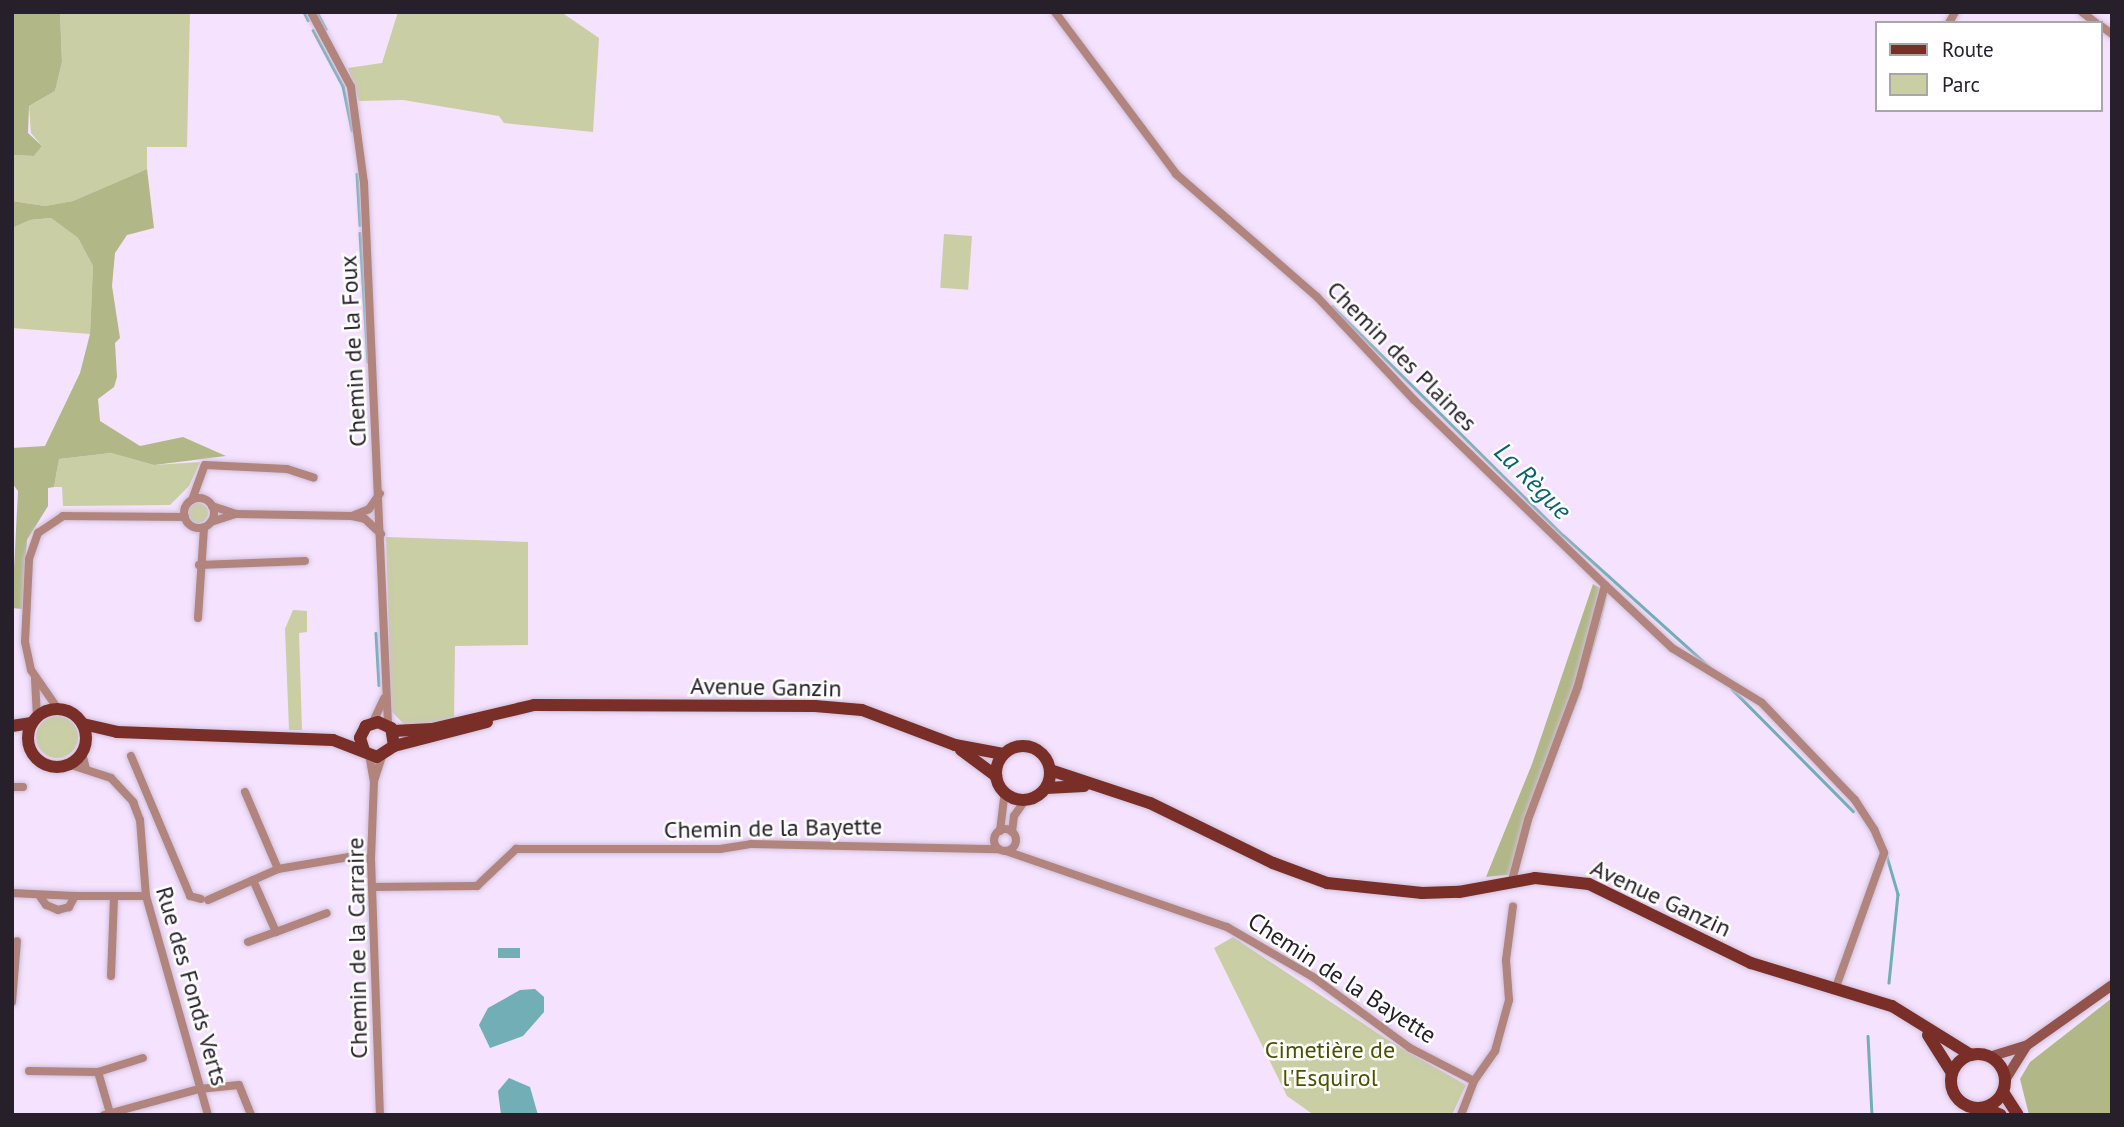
<!DOCTYPE html>
<html>
<head>
<meta charset="utf-8">
<style>
  body { margin:0 }
  #map { position:relative; width:2124px; height:1127px; overflow:hidden; background:#f4e2fe; font-family:"PT Sans",sans-serif }
  div>[style] { position:absolute }
  .green>* { inset:0; background:#c9cea4; transform-origin:0 0 }
  .round { border-radius:50% }
  .forest>* { inset:0; background:#b2b788 }
  .water>* { inset:0; background:#71aeb6; transform-origin:0 0 }
  .stream>* { height:2.5px; margin:-1.25px; padding:0 1.25px; transform-origin:1.25px; border-radius:1.25px; background:#71aeb6 }
  .roads { filter:drop-shadow(0 0 2px #cfbfd8) drop-shadow(0 0 2px #cfbfd8) }
  .street>* { height:8px; margin:-4px; padding:0 4px; transform-origin:4px; border-radius:4px; background:#b1847e }
  .street>.ring { margin:-4px; padding:0; box-sizing:content-box; background:none; border:8px solid #b1847e; border-radius:50% }
  .secondary>* { height:10px; margin:-5px; padding:0 5px; transform-origin:5px; border-radius:5px; background:#91534c }
  .primary>* { height:12px; margin:-6px; padding:0 6px; transform-origin:6px; border-radius:6px; background:#792e28 }
  .primary>.ring { margin:-6px; padding:0; box-sizing:content-box; background:none; border:12px solid #792e28; border-radius:50% }
  span { translate:-50% -50%; white-space:nowrap; text-align:center; line-height:1.15; -webkit-text-stroke:5px #fff; paint-order:stroke }
  .street-label { font-size:24px; color:#27202a }
  .park-label { font-size:24px; color:#4d5000 }
  .water-label { font-size:26px; color:#08626b; font-style:italic }
  .frame { position:absolute; inset:0; border:14px solid #27202a; pointer-events:none }
  .legend { position:absolute; left:1875px; top:21px; width:228px; height:91px; box-sizing:border-box; background:#fff; border:2px solid #a9a6aa; margin:0; padding:9px 12px; list-style:none; font-size:21px; color:#27202a }
  .legend li { display:flex; align-items:center; gap:14px; height:35px }
  .legend b { width:35px; border:2px solid #a9a6aa }
</style>
</head>
<body>
<div id="map">
  <div class="green">
    <i style="clip-path:polygon(60px 12px,190px 12px,187px 147px,147px 147px,147px 169px,73px 201px,45px 206px,12px 201px,12px 155px,34px 156px,42px 146px,31px 133px,29px 106px,55px 91px,62px 62px)"></i>
    <i style="clip-path:polygon(398px 12px,561px 12px,599px 38px,593px 132px,504px 123px,499px 116px,403px 100px,359px 101px,348px 68px,382px 63px)"></i>
    <i style="clip-path:polygon(51px 218px,78px 238px,93px 266px,90px 334px,12px 328px,12px 228px,30px 220px)"></i>
    <i style="left:944px;top:234px;width:28px;height:54px;rotate:4deg"></i>
    <i style="clip-path:polygon(111px 453px,154px 465px,200px 462px,189px 486px,170px 505px,63px 506px,62px 487px,54px 487px,59px 459px)"></i>
    <i class="round" style="left:188px;top:503px;width:20px;height:20px"></i>
    <i style="clip-path:polygon(386px 537px,528px 542px,528px 645px,455px 646px,454px 719px,408px 728px,391px 711px)"></i>
    <i style="clip-path:polygon(293px 610px,307px 611px,307px 632px,299px 633px,302px 730px,289px 730px,285px 629px)"></i>
    <i class="round" style="left:36px;top:716px;width:42px;height:42px"></i>
    <i style="clip-path:polygon(1233px 937px,1391px 1042px,1466px 1085px,1452px 1115px,1314px 1115px,1287px 1096px,1214px 948px)"></i>
  </div>
  <div class="forest">
    <i style="clip-path:polygon(12px 12px,60px 12px,62px 62px,55px 91px,29px 106px,28px 133px,42px 146px,34px 156px,12px 155px)"></i>
    <i style="clip-path:polygon(147px 169px,154px 228px,127px 235px,115px 253px,112px 286px,120px 338px,115px 343px,117px 377px,114px 387px,98px 399px,100px 421px,140px 446px,183px 437px,226px 456px,154px 465px,111px 453px,59px 459px,54px 487px,48px 488px,48px 506px,27px 540px,22px 609px,12px 608px,18px 491px,12px 483px,12px 448px,45px 446px,80px 373px,90px 334px,93px 266px,78px 238px,51px 218px,30px 220px,12px 228px,12px 201px,45px 206px,73px 201px)"></i>
    <i style="clip-path:polygon(1593px 584px,1608px 593px,1600px 626px,1580px 695px,1535px 808px,1517px 874px,1486px 877px,1532px 764px)"></i>
    <i style="clip-path:polygon(2112px 998px,2112px 1115px,2029px 1115px,2020px 1079px,2030px 1062px)"></i>
  </div>
  <div class="water">
    <i style="left:520px;top:948px;width:10px;height:22px;rotate:90deg"></i>
    <i style="clip-path:polygon(535px 989px,544px 997px,544px 1012px,523px 1036px,490px 1048px,479px 1025px,488px 1008px,520px 990px)"></i>
    <i style="clip-path:polygon(509px 1078px,530px 1087px,538px 1115px,501px 1115px,498px 1091px)"></i>
  </div>
  <div class="stream">
    <i style="left:304px;top:12px;width:9px;rotate:63deg"></i>
    <i style="left:317px;top:12px;width:19px;rotate:62deg"></i>
    <i style="left:313px;top:30px;width:64px;rotate:61.8deg"></i>
    <i style="left:343px;top:86px;width:45px;rotate:78.4deg"></i>
    <i style="left:357px;top:174px;width:51px;rotate:86.6deg"></i>
    <i style="left:360px;top:233px;width:129px;rotate:86.5deg"></i>
    <i style="left:1332px;top:306px;width:325px;rotate:44.8deg"></i>
    <i style="left:1563px;top:535px;width:200px;rotate:42deg"></i>
    <i style="left:376px;top:633px;width:52px;rotate:86.7deg"></i>
    <i style="left:1732px;top:689px;width:172px;rotate:45.2deg"></i>
    <i style="left:1886px;top:853px;width:43px;rotate:73.7deg"></i>
    <i style="left:1898px;top:894px;width:89px;rotate:95.8deg"></i>
    <i style="left:1868px;top:1036px;width:79px;rotate:87.1deg"></i>
  </div>
  <div class="roads">
    <div class="street">
      <i style="left:311px;top:12px;width:85px;rotate:61.9deg"></i>
      <i style="left:351px;top:87px;width:97px;rotate:82.3deg"></i>
      <i style="left:364px;top:183px;width:543px;rotate:87.46deg"></i>
      <i style="left:1055px;top:12px;width:202px;rotate:53.2deg"></i>
      <i style="left:1176px;top:174px;width:187px;rotate:41.1deg"></i>
      <i style="left:1317px;top:297px;width:141px;rotate:46.7deg"></i>
      <i style="left:1414px;top:400px;width:266px;rotate:44.1deg"></i>
      <i style="left:1605px;top:585px;width:105px;rotate:105deg"></i>
      <i style="left:1578px;top:686px;width:143px;rotate:110.5deg"></i>
      <i style="left:1528px;top:820px;width:62px;rotate:104.9deg"></i>
      <i style="left:2082px;top:12px;width:18px;rotate:38deg"></i>
      <i style="left:1949px;top:23px;width:13px;rotate:-61deg"></i>
      <i style="left:2101px;top:26px;width:14px;rotate:36deg"></i>
      <i class="ring" style="left:184px;top:498px;width:22px;height:22px"></i>
      <i style="left:192px;top:500px;width:37px;rotate:-70deg"></i>
      <i style="left:205px;top:465px;width:82px;rotate:2.8deg"></i>
      <i style="left:287px;top:469px;width:28px;rotate:18deg"></i>
      <i style="left:212px;top:506px;width:25px;rotate:18deg"></i>
      <i style="left:236px;top:514px;width:116px;rotate:1deg"></i>
      <i style="left:352px;top:516px;width:13px;rotate:13deg"></i>
      <i style="left:365px;top:519px;width:22px;rotate:43deg"></i>
      <i style="left:352px;top:516px;width:18px;rotate:-22deg"></i>
      <i style="left:369px;top:509px;width:19px;rotate:-55deg"></i>
      <i style="left:211px;top:522px;width:26px;rotate:-18deg"></i>
      <i style="left:199px;top:565px;width:106px;rotate:-2.2deg"></i>
      <i style="left:1605px;top:585px;width:92px;rotate:43.2deg"></i>
      <i style="left:1672px;top:648px;width:105px;rotate:31.4deg"></i>
      <i style="left:1762px;top:703px;width:134px;rotate:46.2deg"></i>
      <i style="left:1855px;top:800px;width:35px;rotate:57deg"></i>
      <i style="left:1874px;top:829px;width:26px;rotate:67deg"></i>
      <i style="left:1884px;top:853px;width:142px;rotate:109.7deg"></i>
      <i style="left:198px;top:618px;width:91px;rotate:-86.2deg"></i>
      <i style="left:35px;top:679px;width:38px;rotate:87deg"></i>
      <i style="left:58px;top:709px;width:47px;rotate:-124.7deg"></i>
      <i style="left:31px;top:670px;width:29px;rotate:-102deg"></i>
      <i style="left:25px;top:642px;width:83px;rotate:-87.2deg"></i>
      <i style="left:29px;top:559px;width:28px;rotate:-71deg"></i>
      <i style="left:38px;top:533px;width:30px;rotate:-34deg"></i>
      <i style="left:63px;top:516px;width:122px;rotate:0.5deg"></i>
      <i style="left:373px;top:722px;width:26px;rotate:-65deg"></i>
      <i style="left:82px;top:753px;width:16px;rotate:76deg"></i>
      <i style="left:369px;top:754px;width:27px;rotate:80deg"></i>
      <i style="left:374px;top:781px;width:78px;rotate:92.2deg"></i>
      <i style="left:371px;top:859px;width:256px;rotate:88deg"></i>
      <i style="left:131px;top:756px;width:152px;rotate:67.1deg"></i>
      <i style="left:190px;top:896px;width:11px;rotate:15deg"></i>
      <i style="left:68px;top:764px;width:45px;rotate:18deg"></i>
      <i style="left:111px;top:778px;width:33px;rotate:47deg"></i>
      <i style="left:133px;top:802px;width:19px;rotate:69deg"></i>
      <i style="left:140px;top:820px;width:76px;rotate:85.5deg"></i>
      <i style="left:146px;top:896px;width:228px;rotate:74.2deg"></i>
      <i style="left:374px;top:781px;width:26px;rotate:-72deg"></i>
      <i style="left:12px;top:787px;width:11px"></i>
      <i style="left:245px;top:792px;width:84px;rotate:66.8deg"></i>
      <i class="ring" style="left:994px;top:829px;width:14px;height:14px"></i>
      <i style="left:1000px;top:831px;width:38px;rotate:-83deg"></i>
      <i style="left:1012px;top:832px;width:16px;rotate:-83deg"></i>
      <i style="left:1014px;top:816px;width:19px;rotate:-55deg"></i>
      <i style="left:1006px;top:851px;width:234px;rotate:19deg"></i>
      <i style="left:1227px;top:927px;width:99px;rotate:30.2deg"></i>
      <i style="left:1313px;top:977px;width:120px;rotate:36.2deg"></i>
      <i style="left:1410px;top:1048px;width:72px;rotate:27.3deg"></i>
      <i style="left:253px;top:880px;width:57px;rotate:66.1deg"></i>
      <i style="left:276px;top:932px;width:54px;rotate:-20.4deg"></i>
      <i style="left:372px;top:887px;width:105px;rotate:-0.5deg"></i>
      <i style="left:477px;top:886px;width:54px;rotate:-43.5deg"></i>
      <i style="left:516px;top:849px;width:204px"></i>
      <i style="left:720px;top:849px;width:31px;rotate:-9deg"></i>
      <i style="left:751px;top:844px;width:247px;rotate:1.2deg"></i>
      <i style="left:12px;top:893px;width:63px;rotate:2.7deg"></i>
      <i style="left:75px;top:896px;width:13px;rotate:119deg"></i>
      <i style="left:69px;top:907px;width:11px;rotate:165deg"></i>
      <i style="left:58px;top:910px;width:13px;rotate:-157deg"></i>
      <i style="left:46px;top:905px;width:12px;rotate:-125deg"></i>
      <i style="left:75px;top:896px;width:71px"></i>
      <i style="left:208px;top:900px;width:77px;rotate:-23.9deg"></i>
      <i style="left:278px;top:869px;width:72px;rotate:-9.6deg"></i>
      <i style="left:349px;top:857px;width:22px;rotate:5deg"></i>
      <i style="left:248px;top:942px;width:30px;rotate:-20deg"></i>
      <i style="left:111px;top:976px;width:79px;rotate:-87.8deg"></i>
      <i style="left:12px;top:1002px;width:61px;rotate:-85.3deg"></i>
      <i style="left:29px;top:1071px;width:69px;rotate:0.8deg"></i>
      <i style="left:110px;top:1113px;width:43px;rotate:-106.3deg"></i>
      <i style="left:98px;top:1072px;width:47px;rotate:-17.3deg"></i>
      <i style="left:104px;top:1115px;width:98px;rotate:-15.3deg"></i>
      <i style="left:199px;top:1089px;width:40px;rotate:-5.7deg"></i>
      <i style="left:239px;top:1085px;width:32px;rotate:68deg"></i>
      <i style="left:1461px;top:1115px;width:36px;rotate:-69deg"></i>
      <i style="left:1474px;top:1081px;width:37px;rotate:-55deg"></i>
      <i style="left:1495px;top:1051px;width:53px;rotate:-74.6deg"></i>
      <i style="left:1509px;top:1000px;width:40px;rotate:-94.3deg"></i>
      <i style="left:1506px;top:960px;width:54px;rotate:-82.6deg"></i>
    </div>
    <div class="secondary">
      <i style="left:1989px;top:1057px;width:39px;rotate:-17deg"></i>
      <i style="left:2026px;top:1046px;width:105px;rotate:-35.3deg"></i>
      <i style="left:2005px;top:1080px;width:40px;rotate:-58deg"></i>
    </div>
    <div class="primary">
      <i class="ring" style="left:28px;top:709px;width:46px;height:46px"></i>
      <i style="left:83px;top:724px;width:35px;rotate:13deg"></i>
      <i style="left:117px;top:732px;width:216px;rotate:2.1deg"></i>
      <i style="left:333px;top:740px;width:47px;rotate:21.1deg"></i>
      <i style="left:377px;top:757px;width:20px;rotate:-33deg"></i>
      <i style="left:394px;top:746px;width:18px;rotate:-99deg"></i>
      <i style="left:391px;top:728px;width:14px;rotate:-155deg"></i>
      <i style="left:378px;top:722px;width:13px;rotate:162deg"></i>
      <i style="left:366px;top:726px;width:13px;rotate:117deg"></i>
      <i style="left:360px;top:738px;width:13px;rotate:72deg"></i>
      <i style="left:12px;top:726px;width:20px;rotate:-9deg"></i>
      <i style="left:393px;top:731px;width:39px;rotate:-3deg"></i>
      <i style="left:432px;top:729px;width:105px;rotate:-13.2deg"></i>
      <i style="left:534px;top:705px;width:281px;rotate:0.2deg"></i>
      <i style="left:815px;top:706px;width:47px;rotate:4.9deg"></i>
      <i style="left:862px;top:710px;width:99px;rotate:20.6deg"></i>
      <i style="left:955px;top:745px;width:49px;rotate:10.6deg"></i>
      <i style="left:394px;top:746px;width:96px;rotate:-14.5deg"></i>
      <i class="ring" style="left:996px;top:746px;width:42px;height:42px"></i>
      <i style="left:961px;top:750px;width:44px;rotate:36.6deg"></i>
      <i style="left:1050px;top:770px;width:105px;rotate:18.3deg"></i>
      <i style="left:1150px;top:803px;width:137px;rotate:26deg"></i>
      <i style="left:1273px;top:863px;width:58px;rotate:20.3deg"></i>
      <i style="left:1327px;top:883px;width:96px;rotate:6deg"></i>
      <i style="left:1422px;top:893px;width:37px;rotate:-2deg"></i>
      <i style="left:1459px;top:892px;width:77px;rotate:-10.4deg"></i>
      <i style="left:1535px;top:878px;width:54px;rotate:6.3deg"></i>
      <i style="left:1589px;top:884px;width:180px;rotate:26deg"></i>
      <i style="left:1751px;top:963px;width:147px;rotate:17deg"></i>
      <i style="left:1892px;top:1006px;width:93px;rotate:31.8deg"></i>
      <i style="left:1046px;top:788px;width:38px;rotate:-3deg"></i>
      <i style="left:1928px;top:1035px;width:45px;rotate:57.7deg"></i>
      <i class="ring" style="left:1951px;top:1054px;width:42px;height:42px"></i>
      <i style="left:2003px;top:1092px;width:27px;rotate:57deg"></i>
      <i style="left:1984px;top:1108px;width:18px;rotate:22deg"></i>
    </div>
  </div>
  <div class="street-label">
    <span style="left:353px;top:351px;rotate:-93deg">Chemin de la Foux</span>
    <span style="left:1402px;top:356px;rotate:45deg">Chemin des Plaines</span>
    <span style="left:766px;top:687px;rotate:1deg">Avenue Ganzin</span>
    <span style="left:773px;top:828px;rotate:-1deg">Chemin de la Bayette</span>
    <span style="left:1661px;top:898px;rotate:25deg">Avenue Ganzin</span>
    <span style="left:357px;top:948px;rotate:-91deg">Chemin de la Carraire</span>
    <span style="left:1342px;top:978px;rotate:33deg">Chemin de la Bayette</span>
    <span style="left:192px;top:986px;rotate:74deg">Rue des Fonds Verts</span>
  </div>
  <div class="park-label">
    <span style="left:1330px;top:1064px">Cimetière de<br>l'Esquirol</span>
  </div>
  <div class="water-label">
    <span style="left:1533px;top:481px;rotate:45deg">La Règue</span>
  </div>
  <div class="frame"></div>
  <ul class="legend">
  <li><b style="height:9px;background:#792e28"></b>Route</li>
  <li><b style="height:19px;background:#c9cea4"></b>Parc</li>
  </ul>
</div>
</body>
</html>
